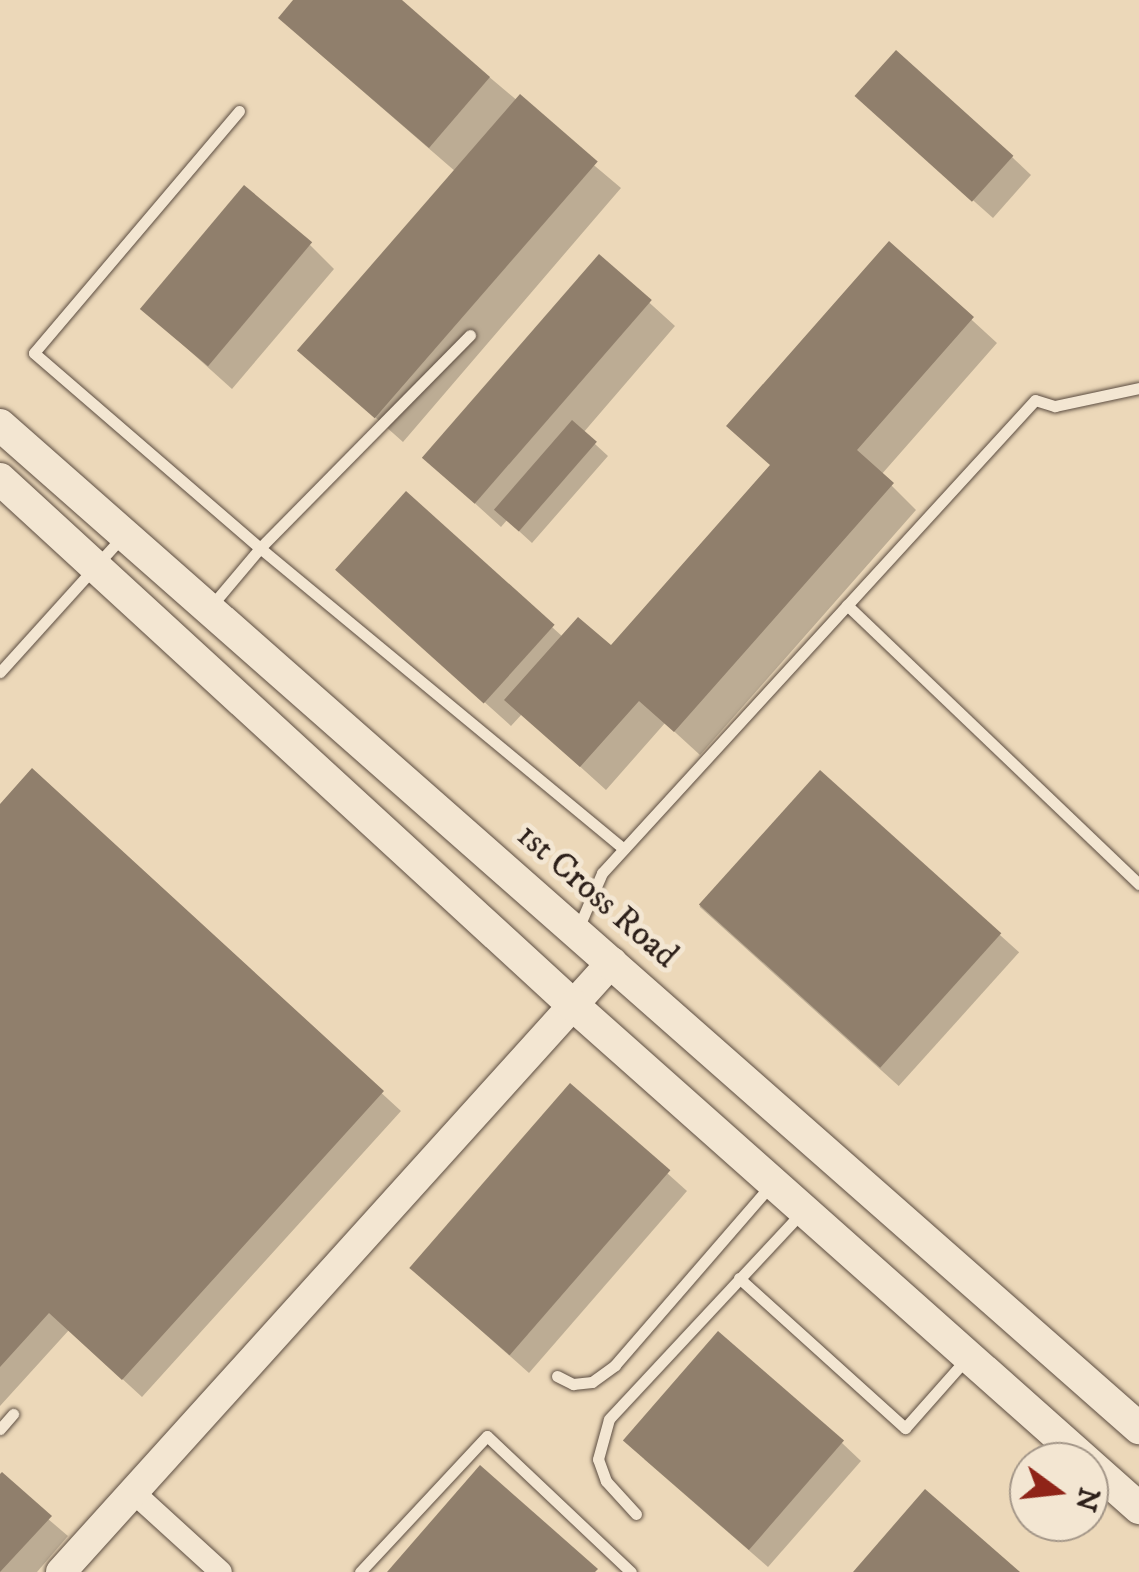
<!DOCTYPE html>
<html>
<head>
<meta charset="utf-8">
<style>
  body { margin:0 }
  #map { position:relative; width:1139px; height:1572px; overflow:hidden; background:#ecd8b9; font-family:"IM FELL DW Pica",serif }
  div>[style] { position:absolute }
  .shadow>* { inset:0; background:#0003; transform-origin:0 0 }
  .building>* { inset:0; background:#907f6c; transform-origin:0 0 }
  .roads { filter:drop-shadow(0 0 2px #5c4d41) drop-shadow(0 0 2px #5c4d41) }
  .service>* { height:11px; margin:-5.5px; padding:0 5.5px; transform-origin:5.5px; border-radius:5.5px; background:#f3e6d2 }
  .minor>* { height:22px; margin:-11px; padding:0 11px; transform-origin:11px; border-radius:11px; background:#f3e6d2 }
  .tertiary>* { height:30px; margin:-15px; padding:0 15px; transform-origin:15px; border-radius:15px; background:#f3e6d2 }
  .secondary>* { height:32px; margin:-16px; padding:0 16px; transform-origin:16px; border-radius:16px; background:#f3e6d2 }
  span { translate:-50% -50%; white-space:nowrap; text-align:center; line-height:1.15; -webkit-text-stroke:10px #f3e6d2; paint-order:stroke }
  .street-label { font-size:35px; color:#2c1f19 }
  .north { position:absolute; left:1009px; top:1442px; width:100px; height:100px; box-sizing:border-box; background:#f3e6d2; border:2px solid #a39688; border-radius:50%; rotate:105deg; font-size:28px; font-weight:700; line-height:40px; text-align:center; color:#2c1f19 }
  .north::after { content:''; display:block; margin:auto; width:35px; height:45px; background:#8f2418; clip-path:polygon(50% 0,100% 100%,50% 72%,0 100%) }
</style>
</head>
<body>
<div id="map">
  <div class="shadow">
    <i style="clip-path:polygon(297px 0,398px 0,621px 188px,403px 442px,302px 352px,456px 172px,306px 42px)"></i>
    <i style="clip-path:polygon(877px 115px,1012px 157px,1031px 175px,993px 218px)"></i>
    <i style="clip-path:polygon(889px 244px,997px 343px,881px 475px,916px 510px,700px 755px,665px 723px,606px 790px,522px 714px,511px 726px,364px 594px,406px 495px,563px 637px,611px 649px,772px 466px)"></i>
    <i style="clip-path:polygon(310px 245px,334px 269px,232px 389px,142px 308px)"></i>
    <i style="clip-path:polygon(599px 257px,675px 326px,583px 433px,608px 456px,532px 543px,507px 520px,501px 527px,425px 458px)"></i>
    <i style="clip-path:polygon(32px 772px,401px 1111px,142px 1397px,69px 1330px,0 1406px,0 807px)"></i>
    <i style="left:820px;top:773px;width:268px;height:180px;rotate:42deg"></i>
    <i style="clip-path:polygon(570px 1086px,687px 1191px,529px 1373px,431px 1286px)"></i>
    <i style="clip-path:polygon(842px 1443px,861px 1461px,768px 1567px,644px 1459px)"></i>
    <i style="clip-path:polygon(0 1478px,68px 1536px,37px 1572px,0 1572px)"></i>
  </div>
  <div class="building">
    <i style="clip-path:polygon(293px 0,402px 0,490px 77px,429px 148px,278px 18px)"></i>
    <i style="left:896px;top:50px;width:158px;height:62px;rotate:42deg"></i>
    <i style="left:520px;top:94px;width:103px;height:340px;rotate:41deg"></i>
    <i style="left:244px;top:185px;width:89px;height:162px;rotate:40deg"></i>
    <i style="clip-path:polygon(889px 241px,974px 317px,857px 450px,894px 483px,674px 732px,639px 701px,580px 767px,504px 700px,578px 617px,611px 645px,770px 465px,726px 426px)"></i>
    <i style="left:599px;top:254px;width:70px;height:270px;rotate:41deg"></i>
    <i style="left:572px;top:420px;width:33px;height:119px;rotate:41deg"></i>
    <i style="left:406px;top:491px;width:200px;height:106px;rotate:42deg"></i>
    <i style="clip-path:polygon(32px 768px,384px 1091px,122px 1380px,49px 1313px,0 1367px,0 804px)"></i>
    <i style="left:820px;top:770px;width:244px;height:181px;rotate:42deg"></i>
    <i style="left:570px;top:1083px;width:133px;height:245px;rotate:41deg"></i>
    <i style="left:718px;top:1331px;width:167px;height:145px;rotate:41deg"></i>
    <i style="clip-path:polygon(480px 1465px,598px 1569px,595px 1572px,387px 1572px)"></i>
    <i style="clip-path:polygon(2px 1472px,52px 1516px,0 1572px,0 1474px)"></i>
    <i style="clip-path:polygon(925px 1489px,1020px 1572px,853px 1572px)"></i>
  </div>
  <div class="roads">
    <div class="service">
      <i style="left:239px;top:111px;width:317px;rotate:130.3deg"></i>
      <i style="left:34px;top:353px;width:298px;rotate:40.8deg"></i>
      <i style="left:260px;top:548px;width:299px;rotate:-45.4deg"></i>
      <i style="left:212px;top:605px;width:75px;rotate:-49.9deg"></i>
      <i style="left:260px;top:548px;width:472px;rotate:39.6deg"></i>
      <i style="left:847px;top:605px;width:404px;rotate:43.7deg"></i>
      <i style="left:0;top:672px;width:181px;rotate:-47.9deg"></i>
      <i style="left:577px;top:931px;width:63px;rotate:-66.7deg"></i>
      <i style="left:602px;top:873px;width:641px;rotate:-47.53deg"></i>
      <i style="left:1035px;top:400px;width:21px;rotate:17deg"></i>
      <i style="left:1055px;top:406px;width:86px;rotate:-12.1deg"></i>
      <i style="left:739px;top:1278px;width:224px;rotate:42.1deg"></i>
      <i style="left:905px;top:1428px;width:92px;rotate:-48.5deg"></i>
      <i style="left:557px;top:1376px;width:18px;rotate:27deg"></i>
      <i style="left:573px;top:1384px;width:19px;rotate:-6deg"></i>
      <i style="left:592px;top:1382px;width:29px;rotate:-36deg"></i>
      <i style="left:615px;top:1365px;width:237px;rotate:-49.1deg"></i>
      <i style="left:0;top:1429px;width:20px;rotate:-49deg"></i>
      <i style="left:636px;top:1514px;width:45px;rotate:-132.3deg"></i>
      <i style="left:606px;top:1481px;width:23px;rotate:-110deg"></i>
      <i style="left:598px;top:1459px;width:41px;rotate:-74.6deg"></i>
      <i style="left:609px;top:1419px;width:282px;rotate:-47deg"></i>
      <i style="left:360px;top:1572px;width:186px;rotate:-47deg"></i>
      <i style="left:487px;top:1436px;width:198px;rotate:43.4deg"></i>
    </div>
    <div class="minor">
      <i style="left:132px;top:1491px;width:120px;rotate:42.3deg"></i>
    </div>
    <div class="tertiary">
      <i style="left:61px;top:1572px;width:822px;rotate:-47.91deg"></i>
    </div>
    <div class="secondary">
      <i style="left:0;top:425px;width:1518px;rotate:41.37deg"></i>
      <i style="left:0;top:479px;width:779px;rotate:42.56deg"></i>
      <i style="left:574px;top:1006px;width:756px;rotate:41.62deg"></i>
    </div>
  </div>
  <div class="street-label">
    <span style="left:597px;top:896px;rotate:41deg">1st Cross Road</span>
  </div>
  <div class="north">N</div>
</div>
</body>
</html>
